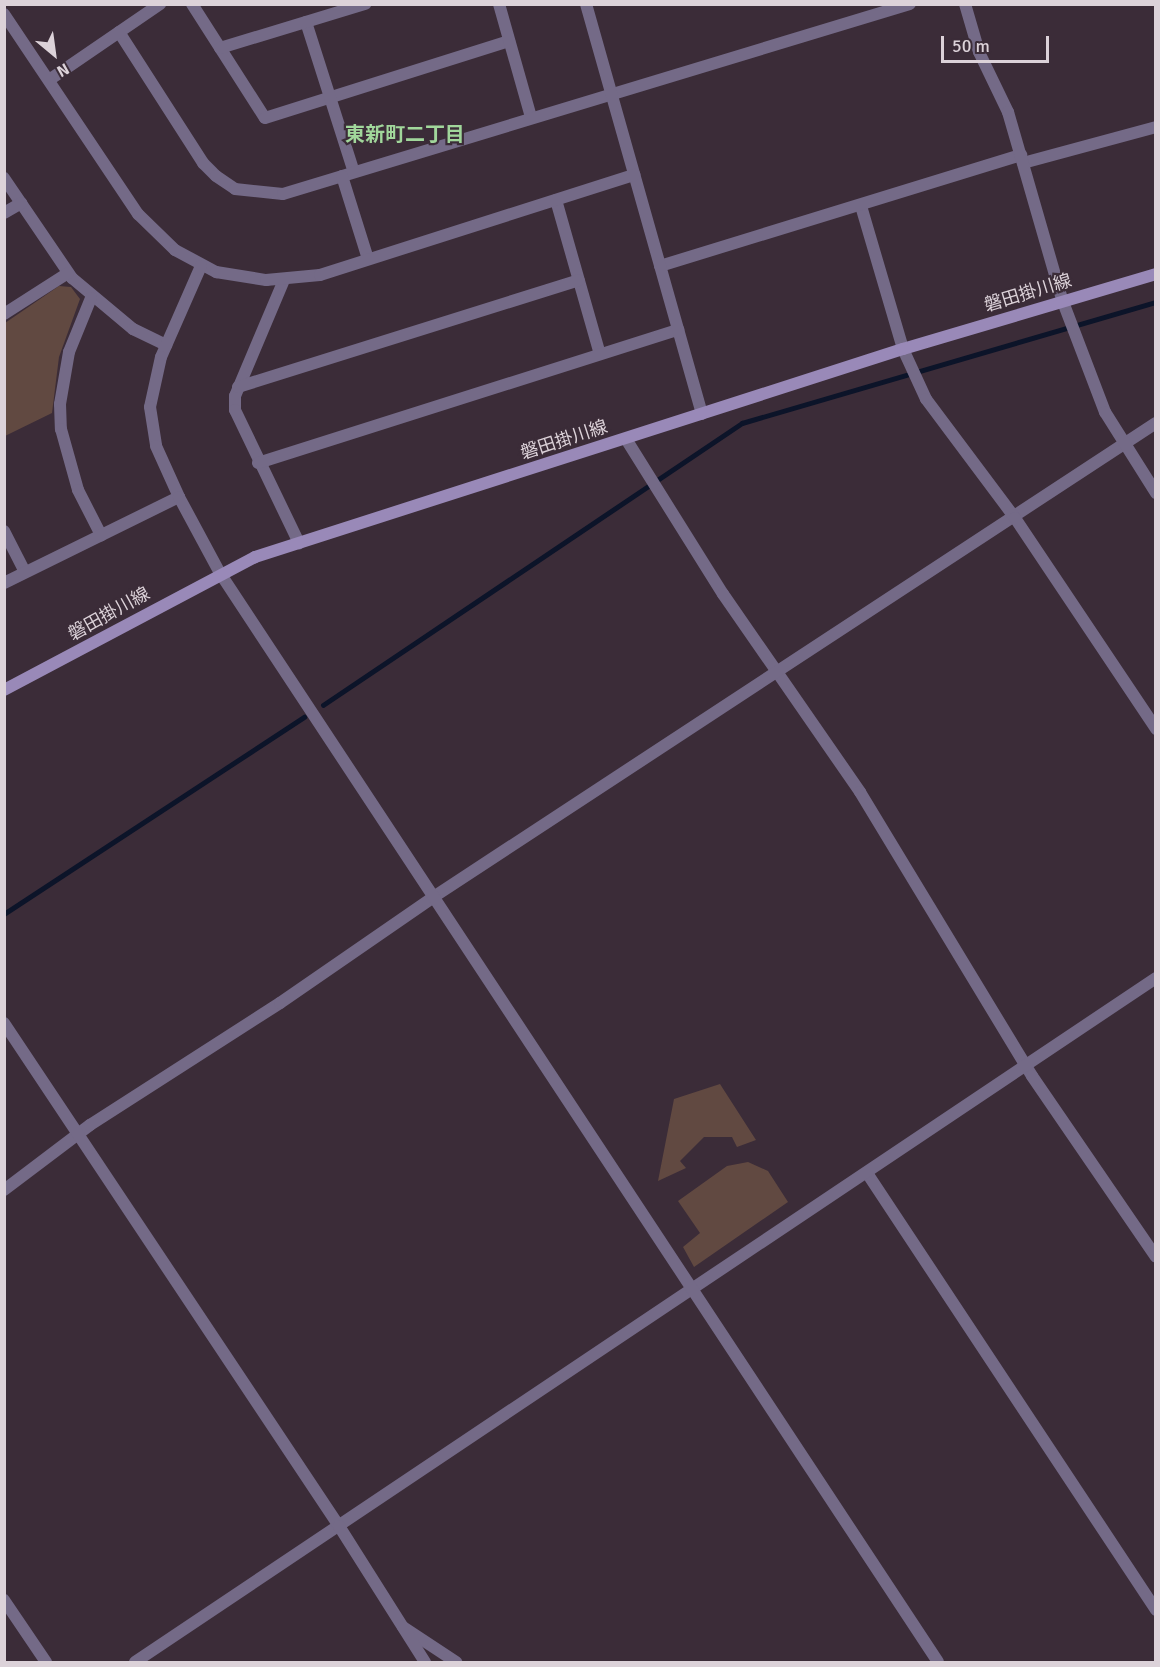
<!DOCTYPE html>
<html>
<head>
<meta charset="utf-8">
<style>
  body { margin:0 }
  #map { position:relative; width:1160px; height:1667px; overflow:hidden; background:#3b2c38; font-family:Signika,"Noto Sans JP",sans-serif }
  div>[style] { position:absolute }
  .green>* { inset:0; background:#614941 }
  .stream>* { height:4.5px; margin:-2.25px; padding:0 2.25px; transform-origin:2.25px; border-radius:2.25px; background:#0c1429 }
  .minor>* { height:12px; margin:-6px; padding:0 6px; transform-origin:6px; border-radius:6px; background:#746a87 }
  .tertiary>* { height:12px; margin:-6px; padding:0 6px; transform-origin:6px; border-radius:6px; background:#746a87 }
  .secondary>* { height:12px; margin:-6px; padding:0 6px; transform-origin:6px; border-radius:6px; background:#9989b8 }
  span { translate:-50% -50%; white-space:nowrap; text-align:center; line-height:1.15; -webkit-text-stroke:4.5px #3b2c38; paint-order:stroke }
  .street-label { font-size:18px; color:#dcd2d9 }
  .neighbourhood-label { font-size:20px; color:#a1d79b; font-weight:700 }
  .frame { position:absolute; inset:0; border:6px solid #dcd2d9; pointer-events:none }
  .north { position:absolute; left:24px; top:24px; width:60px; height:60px; -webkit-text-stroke:4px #3b2c38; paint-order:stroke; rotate:151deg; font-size:16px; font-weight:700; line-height:24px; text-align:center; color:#dcd2d9 }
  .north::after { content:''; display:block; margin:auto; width:21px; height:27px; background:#dcd2d9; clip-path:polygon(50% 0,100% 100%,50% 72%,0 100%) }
  .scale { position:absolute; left:941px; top:36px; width:108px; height:27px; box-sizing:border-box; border:3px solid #dcd2d9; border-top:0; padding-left:8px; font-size:18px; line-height:21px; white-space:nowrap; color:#dcd2d9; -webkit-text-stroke:4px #3b2c38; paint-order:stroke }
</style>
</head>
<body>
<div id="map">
  <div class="green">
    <i style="clip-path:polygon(59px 286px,71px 287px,80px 299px,59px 357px,52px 413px,5px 436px,5px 323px)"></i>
    <i style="clip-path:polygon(720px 1084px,756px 1140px,737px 1147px,732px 1137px,704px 1137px,680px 1161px,686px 1168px,658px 1181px,674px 1099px)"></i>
    <i style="clip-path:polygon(748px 1162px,768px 1171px,788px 1202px,694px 1267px,683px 1247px,700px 1233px,678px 1201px,727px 1166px)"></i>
  </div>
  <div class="stream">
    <i style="left:323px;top:705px;width:505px;rotate:-33.94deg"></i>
    <i style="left:742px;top:423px;width:431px;rotate:-16.3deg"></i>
    <i style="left:4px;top:914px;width:359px;rotate:-33.3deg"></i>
  </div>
  <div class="minor">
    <i style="left:192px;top:4px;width:135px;rotate:57.4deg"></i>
    <i style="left:265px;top:118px;width:256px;rotate:-17.5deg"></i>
    <i style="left:499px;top:4px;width:117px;rotate:74.2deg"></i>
    <i style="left:306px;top:22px;width:157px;rotate:72.3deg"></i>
    <i style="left:119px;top:32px;width:156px;rotate:57.3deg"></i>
    <i style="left:203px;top:163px;width:18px;rotate:45deg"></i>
    <i style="left:216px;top:176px;width:23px;rotate:34deg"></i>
    <i style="left:235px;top:189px;width:48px;rotate:5.9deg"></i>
    <i style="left:283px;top:194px;width:655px;rotate:-16.86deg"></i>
    <i style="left:220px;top:48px;width:152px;rotate:-16.9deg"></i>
    <i style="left:49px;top:80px;width:135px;rotate:-34.4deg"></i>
    <i style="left:1023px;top:163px;width:138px;rotate:-15.1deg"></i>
    <i style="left:342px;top:176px;width:87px;rotate:72.6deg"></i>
    <i style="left:4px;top:178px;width:121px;rotate:55.8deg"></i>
    <i style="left:72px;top:278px;width:80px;rotate:39.9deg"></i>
    <i style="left:133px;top:329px;width:37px;rotate:26deg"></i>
    <i style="left:556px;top:200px;width:160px;rotate:74.1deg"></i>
    <i style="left:861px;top:206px;width:149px;rotate:73.6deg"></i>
    <i style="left:4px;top:213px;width:20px;rotate:-30deg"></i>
    <i style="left:660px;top:266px;width:378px;rotate:-17.1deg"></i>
    <i style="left:284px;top:280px;width:126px;rotate:112.9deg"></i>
    <i style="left:235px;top:396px;width:14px;rotate:90deg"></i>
    <i style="left:235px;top:410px;width:148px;rotate:64.3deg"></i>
    <i style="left:91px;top:298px;width:58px;rotate:112.2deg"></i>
    <i style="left:69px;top:352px;width:53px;rotate:99.8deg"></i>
    <i style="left:60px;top:404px;width:25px;rotate:88deg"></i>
    <i style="left:61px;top:429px;width:63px;rotate:74.4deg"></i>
    <i style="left:78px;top:490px;width:51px;rotate:62.9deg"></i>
    <i style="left:4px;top:314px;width:76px;rotate:-32.6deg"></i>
    <i style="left:238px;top:387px;width:357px;rotate:-17.4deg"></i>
    <i style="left:626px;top:439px;width:183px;rotate:58deg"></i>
    <i style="left:723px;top:594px;width:241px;rotate:55.3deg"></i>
    <i style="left:860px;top:792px;width:332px;rotate:58.8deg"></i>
    <i style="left:1032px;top:1076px;width:219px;rotate:55.6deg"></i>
    <i style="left:258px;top:463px;width:441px;rotate:-17.6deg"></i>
    <i style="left:4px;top:531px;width:46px;rotate:62.9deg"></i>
    <i style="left:4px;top:583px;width:195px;rotate:-26.2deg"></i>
    <i style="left:867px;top:1173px;width:524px;rotate:56.52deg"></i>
    <i style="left:4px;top:1190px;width:108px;rotate:-37.1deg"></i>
    <i style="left:90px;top:1125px;width:226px;rotate:-32.7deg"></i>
    <i style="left:280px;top:1003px;width:188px;rotate:-34.6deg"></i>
    <i style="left:435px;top:896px;width:862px;rotate:-33.27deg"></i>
    <i style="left:4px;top:1600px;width:75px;rotate:55.9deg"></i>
    <i style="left:403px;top:1627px;width:64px;rotate:33.4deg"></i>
    <i style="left:135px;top:1662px;width:1229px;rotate:-33.82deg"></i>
  </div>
  <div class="tertiary">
    <i style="left:586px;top:4px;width:426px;rotate:74.2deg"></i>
    <i style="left:965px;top:4px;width:50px;rotate:73.7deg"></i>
    <i style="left:979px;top:52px;width:67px;rotate:64.2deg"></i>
    <i style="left:1008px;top:112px;width:198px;rotate:73.9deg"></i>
    <i style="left:1063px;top:302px;width:118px;rotate:69.1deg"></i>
    <i style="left:1105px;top:412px;width:96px;rotate:57.8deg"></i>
    <i style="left:4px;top:14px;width:241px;rotate:56.2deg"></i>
    <i style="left:138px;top:214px;width:52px;rotate:44.2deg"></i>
    <i style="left:175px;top:250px;width:47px;rotate:28.2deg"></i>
    <i style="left:216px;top:272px;width:51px;rotate:9.1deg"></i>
    <i style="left:266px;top:280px;width:54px;rotate:-5.3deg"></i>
    <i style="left:320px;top:275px;width:330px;rotate:-17.7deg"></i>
    <i style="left:201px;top:266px;width:99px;rotate:113.7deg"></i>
    <i style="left:161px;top:357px;width:51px;rotate:102.4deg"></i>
    <i style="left:150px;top:407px;width:39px;rotate:81deg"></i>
    <i style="left:156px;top:446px;width:56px;rotate:65.7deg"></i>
    <i style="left:179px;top:497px;width:86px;rotate:61.7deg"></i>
    <i style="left:220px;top:573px;width:1304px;rotate:56.6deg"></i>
    <i style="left:903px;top:349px;width:55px;rotate:65.3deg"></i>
    <i style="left:926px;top:399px;width:149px;rotate:53.2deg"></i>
    <i style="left:1015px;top:518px;width:254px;rotate:56.2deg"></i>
    <i style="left:4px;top:1023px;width:604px;rotate:56.34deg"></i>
    <i style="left:339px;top:1526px;width:161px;rotate:57.7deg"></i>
  </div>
  <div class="secondary">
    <i style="left:4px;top:690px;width:284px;rotate:-27.9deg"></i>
    <i style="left:255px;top:557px;width:681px;rotate:-17.8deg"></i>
    <i style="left:903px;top:349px;width:264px;rotate:-16.5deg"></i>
  </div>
  <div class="street-label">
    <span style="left:1028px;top:293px;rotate:-17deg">磐田掛川線</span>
    <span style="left:564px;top:440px;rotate:-18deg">磐田掛川線</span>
    <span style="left:109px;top:614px;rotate:-29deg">磐田掛川線</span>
  </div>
  <div class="neighbourhood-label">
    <span style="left:405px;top:134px">東新町二丁目</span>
  </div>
  <div class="frame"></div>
  <div class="north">N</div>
  <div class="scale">50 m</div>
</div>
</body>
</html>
